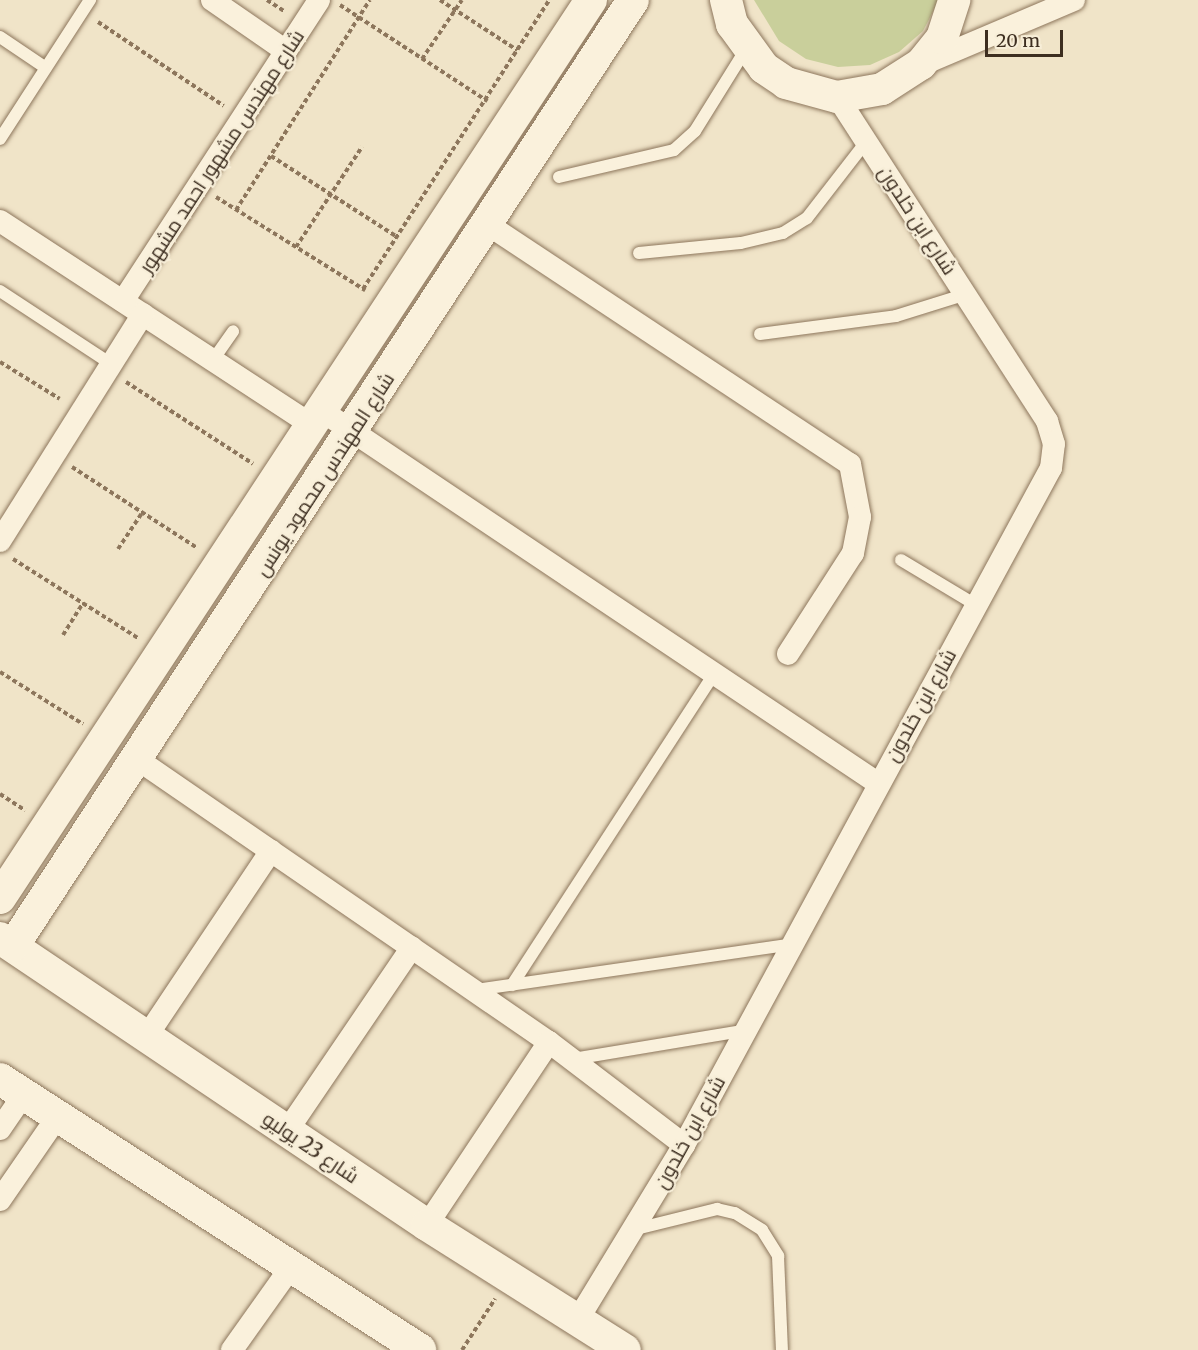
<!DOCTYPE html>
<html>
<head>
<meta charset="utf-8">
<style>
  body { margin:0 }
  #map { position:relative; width:1198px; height:1350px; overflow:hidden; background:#f0e4c8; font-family:Merriweather,Cairo,serif }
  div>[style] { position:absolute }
  .green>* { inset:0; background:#c9cf9b }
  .path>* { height:4px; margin-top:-2px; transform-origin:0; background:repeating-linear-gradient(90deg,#8d765c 0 4.5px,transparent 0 7.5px) }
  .roads { filter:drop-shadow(0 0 2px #8d765c) drop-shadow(0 0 2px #8d765c) }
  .lane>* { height:12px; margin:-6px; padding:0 6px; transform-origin:6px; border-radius:6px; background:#faf1dc }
  .street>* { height:22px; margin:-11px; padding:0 11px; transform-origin:11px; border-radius:11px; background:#faf1dc }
  .secondary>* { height:32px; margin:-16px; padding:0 16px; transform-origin:16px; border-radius:16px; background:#faf1dc }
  span { translate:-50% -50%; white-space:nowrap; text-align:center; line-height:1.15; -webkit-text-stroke:4.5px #f7eed8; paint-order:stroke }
  .street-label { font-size:20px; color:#3d2e20 }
  .scale { position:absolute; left:985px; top:30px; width:78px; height:27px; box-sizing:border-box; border:3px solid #3d2e20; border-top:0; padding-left:8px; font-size:18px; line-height:21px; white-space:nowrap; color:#3d2e20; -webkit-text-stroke:4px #f7eed8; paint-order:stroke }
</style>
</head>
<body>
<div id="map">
  <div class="green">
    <i style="clip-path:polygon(754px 0,939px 0,923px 31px,899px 52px,870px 65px,838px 67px,806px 59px,779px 41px)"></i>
  </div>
  <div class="path">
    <i style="left:267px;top:0;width:20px;rotate:33deg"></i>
    <i style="left:440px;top:0;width:92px;rotate:33deg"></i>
    <i style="left:340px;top:5px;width:176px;rotate:33.1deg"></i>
    <i style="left:98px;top:22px;width:151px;rotate:33.7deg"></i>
    <i style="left:422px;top:59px;width:71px;rotate:-55.9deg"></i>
    <i style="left:271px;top:156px;width:150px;rotate:32.7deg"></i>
    <i style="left:216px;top:197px;width:176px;rotate:32deg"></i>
    <i style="left:236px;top:210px;width:249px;rotate:-57.5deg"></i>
    <i style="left:296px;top:247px;width:120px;rotate:-56.6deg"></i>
    <i style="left:363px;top:289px;width:344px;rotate:-57.2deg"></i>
    <i style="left:0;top:362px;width:70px;rotate:31.7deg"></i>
    <i style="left:126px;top:382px;width:151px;rotate:32.8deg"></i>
    <i style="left:72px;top:467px;width:149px;rotate:32.9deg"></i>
    <i style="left:118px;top:549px;width:43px;rotate:-56.3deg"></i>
    <i style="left:13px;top:559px;width:148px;rotate:32.3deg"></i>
    <i style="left:63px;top:635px;width:38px;rotate:-58deg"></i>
    <i style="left:0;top:672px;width:98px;rotate:32.1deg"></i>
    <i style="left:0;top:794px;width:30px;rotate:33deg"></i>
    <i style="left:462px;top:1350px;width:61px;rotate:-57.1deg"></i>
  </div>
  <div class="roads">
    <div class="lane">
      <i style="left:0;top:37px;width:55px;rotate:34deg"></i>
      <i style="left:0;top:139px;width:166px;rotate:-57.1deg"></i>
      <i style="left:559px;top:177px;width:118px;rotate:-13.2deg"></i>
      <i style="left:674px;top:150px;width:28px;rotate:-42deg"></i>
      <i style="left:695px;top:131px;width:97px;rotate:-58.1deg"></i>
      <i style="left:639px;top:253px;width:102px;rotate:-5.6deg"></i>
      <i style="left:741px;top:243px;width:43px;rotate:-13.4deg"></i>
      <i style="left:783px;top:233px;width:28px;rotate:-32deg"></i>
      <i style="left:807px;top:218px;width:96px;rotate:-52.2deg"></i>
      <i style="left:0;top:291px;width:133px;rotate:33.3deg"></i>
      <i style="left:760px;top:334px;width:137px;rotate:-7.5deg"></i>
      <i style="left:896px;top:316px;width:73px;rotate:-17.4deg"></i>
      <i style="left:213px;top:360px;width:35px;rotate:-55deg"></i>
      <i style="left:901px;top:560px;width:87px;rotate:31deg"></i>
      <i style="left:512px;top:985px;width:371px;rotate:-57deg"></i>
      <i style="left:475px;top:990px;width:317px;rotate:-8.2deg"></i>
      <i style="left:573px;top:1059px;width:172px;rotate:-9.4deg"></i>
      <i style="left:632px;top:1230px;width:88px;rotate:-13.9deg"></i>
      <i style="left:717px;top:1209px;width:18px;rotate:13deg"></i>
      <i style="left:735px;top:1213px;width:32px;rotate:32deg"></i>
      <i style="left:762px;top:1230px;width:31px;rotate:58deg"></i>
      <i style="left:778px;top:1256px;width:94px;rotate:87.6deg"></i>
    </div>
    <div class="street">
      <i style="left:212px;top:0;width:90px;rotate:34.6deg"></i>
      <i style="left:923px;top:64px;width:164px;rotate:-23deg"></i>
      <i style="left:0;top:221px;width:373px;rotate:33.2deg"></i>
      <i style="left:487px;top:224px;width:435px;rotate:33.5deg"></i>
      <i style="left:850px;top:464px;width:54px;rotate:79.3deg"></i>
      <i style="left:860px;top:517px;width:37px;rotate:101deg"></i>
      <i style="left:853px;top:553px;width:120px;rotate:122.8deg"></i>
      <i style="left:123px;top:301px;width:359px;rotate:-56.9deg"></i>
      <i style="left:322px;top:411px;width:667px;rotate:33.81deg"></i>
      <i style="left:0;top:541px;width:268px;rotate:-57.8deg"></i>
      <i style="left:137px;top:759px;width:500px;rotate:34.5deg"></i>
      <i style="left:549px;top:1042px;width:170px;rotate:37.3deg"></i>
      <i style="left:147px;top:1036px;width:223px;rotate:-56.2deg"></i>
      <i style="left:0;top:1129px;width:42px;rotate:-55.6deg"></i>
      <i style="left:287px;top:1131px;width:222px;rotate:-55.8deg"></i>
      <i style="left:0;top:1200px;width:102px;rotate:-55.4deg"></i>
      <i style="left:427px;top:1225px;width:220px;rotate:-56.3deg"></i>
      <i style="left:577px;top:1321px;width:206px;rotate:-58.7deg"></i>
      <i style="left:684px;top:1145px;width:770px;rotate:-61.54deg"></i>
      <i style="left:1051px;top:468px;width:24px;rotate:-83deg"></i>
      <i style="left:1054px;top:444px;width:24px;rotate:-107deg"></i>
      <i style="left:1047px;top:421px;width:386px;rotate:-122.9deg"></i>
      <i style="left:232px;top:1350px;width:102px;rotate:-54.6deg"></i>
    </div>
    <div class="secondary">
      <i style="left:726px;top:0;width:25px;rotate:76deg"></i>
      <i style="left:732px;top:24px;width:54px;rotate:54deg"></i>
      <i style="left:764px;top:68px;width:27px;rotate:34deg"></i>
      <i style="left:786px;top:83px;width:53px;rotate:15.4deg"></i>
      <i style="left:837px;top:97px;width:46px;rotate:-10.1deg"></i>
      <i style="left:882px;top:89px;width:46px;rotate:-32.7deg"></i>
      <i style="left:921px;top:64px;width:33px;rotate:-51deg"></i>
      <i style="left:942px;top:38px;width:40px;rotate:-72deg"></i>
      <i style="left:0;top:898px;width:1075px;rotate:-56.65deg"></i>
      <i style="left:0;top:938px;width:514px;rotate:33.91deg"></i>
      <i style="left:427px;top:1225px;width:234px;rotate:32.3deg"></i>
      <i style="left:13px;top:946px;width:1131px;rotate:-56.76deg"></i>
      <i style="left:0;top:1079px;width:500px;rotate:32.8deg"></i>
    </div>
  </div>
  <div class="street-label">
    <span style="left:221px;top:151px;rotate:-57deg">شارع مهندس مشهور احمد مشهور</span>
    <span style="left:918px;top:220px;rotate:57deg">شارع ابن خلدون</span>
    <span style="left:324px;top:474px;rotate:-57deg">شارع المهندس محمود يونس</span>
    <span style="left:920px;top:705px;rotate:-61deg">شارع ابن خلدون</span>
    <span style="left:689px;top:1132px;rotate:-61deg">شارع ابن خلدون</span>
    <span style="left:311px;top:1147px;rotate:34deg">شارع 23 يوليو</span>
  </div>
  <div class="scale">20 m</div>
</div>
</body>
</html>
